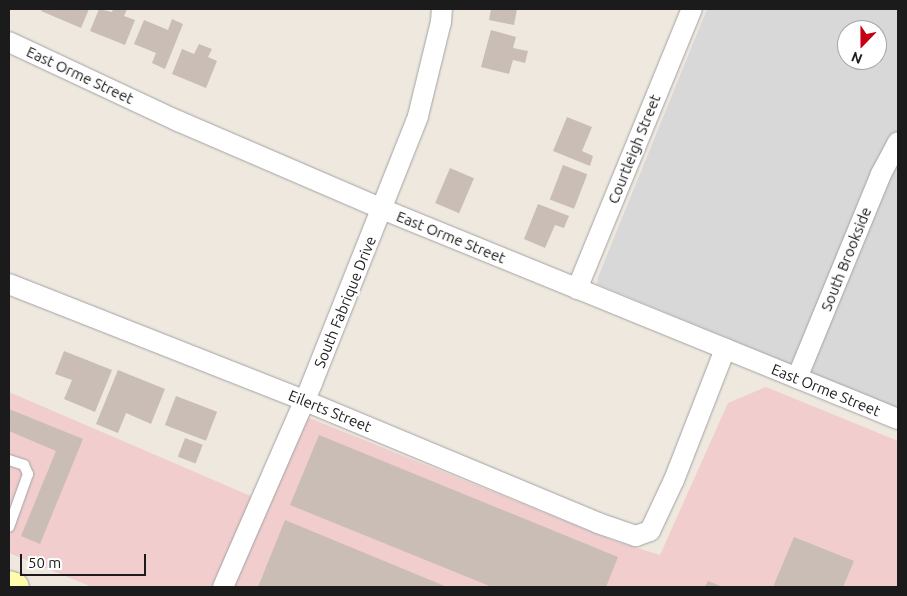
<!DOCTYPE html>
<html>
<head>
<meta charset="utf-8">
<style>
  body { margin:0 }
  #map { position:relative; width:907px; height:596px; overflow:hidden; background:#eee8df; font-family:Ubuntu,sans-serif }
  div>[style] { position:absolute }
  .residential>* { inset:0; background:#d9d8d8 }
  .commercial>* { inset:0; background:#f1cdce }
  .building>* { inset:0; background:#cabdb6; transform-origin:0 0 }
  .roads { filter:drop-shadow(0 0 1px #a2a2a2) drop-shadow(0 0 1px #a2a2a2) }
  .service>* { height:10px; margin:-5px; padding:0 5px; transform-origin:5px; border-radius:5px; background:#fff }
  .minor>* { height:20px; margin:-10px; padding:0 10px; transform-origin:10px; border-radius:10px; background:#fff }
  .secondary>* { height:28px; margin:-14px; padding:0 14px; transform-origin:14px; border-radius:14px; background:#fefbad }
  span { translate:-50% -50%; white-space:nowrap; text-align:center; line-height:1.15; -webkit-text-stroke:4.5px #fff; paint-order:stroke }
  .street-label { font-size:15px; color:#1b1b1b }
  .frame { position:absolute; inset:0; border:10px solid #1b1b1b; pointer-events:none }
  .north { position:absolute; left:837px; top:20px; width:50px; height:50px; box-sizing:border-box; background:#fff; border:1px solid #a4a4a4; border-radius:50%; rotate:202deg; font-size:14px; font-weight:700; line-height:20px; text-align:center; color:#1b1b1b }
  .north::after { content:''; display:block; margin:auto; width:18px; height:22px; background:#c60012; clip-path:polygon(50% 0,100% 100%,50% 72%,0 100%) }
  .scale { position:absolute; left:20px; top:554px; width:126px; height:22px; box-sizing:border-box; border:2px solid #1b1b1b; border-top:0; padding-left:6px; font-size:15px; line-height:18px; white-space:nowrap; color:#1b1b1b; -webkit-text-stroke:4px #fff; paint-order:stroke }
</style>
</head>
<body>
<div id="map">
  <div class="residential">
    <i style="clip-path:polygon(evenodd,707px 9px,898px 9px,898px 409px,597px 284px,598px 277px,707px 9px,847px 30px,877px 30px,877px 60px,847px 60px,847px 30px)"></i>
  </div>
  <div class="commercial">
    <i style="clip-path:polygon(766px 387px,898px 441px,898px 587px,92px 587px,9px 553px,9px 392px,267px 503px,307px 417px,612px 540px,660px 555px,728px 403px)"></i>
  </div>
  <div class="building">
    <i style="clip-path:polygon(42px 9px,89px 9px,81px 28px,41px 11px)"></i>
    <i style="clip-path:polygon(99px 9px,112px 12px,113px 9px,127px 9px,124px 16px,135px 20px,125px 45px,90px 31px)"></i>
    <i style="clip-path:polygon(491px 9px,517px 9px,514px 25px,489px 20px)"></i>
    <i style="clip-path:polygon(172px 19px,183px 24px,165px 69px,152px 63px,156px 53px,134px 44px,144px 20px,168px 30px)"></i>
    <i style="clip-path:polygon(491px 30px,516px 37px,513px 48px,528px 51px,525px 63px,513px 60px,509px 74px,481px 67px)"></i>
    <i style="clip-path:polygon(199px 44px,212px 49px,208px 57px,217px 61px,206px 88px,172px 74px,182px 49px,194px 54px)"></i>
    <i style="clip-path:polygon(567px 117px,592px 127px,582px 151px,593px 156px,590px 166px,553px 151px)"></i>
    <i style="left:563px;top:165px;width:26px;height:37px;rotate:21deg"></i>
    <i style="left:450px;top:168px;width:26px;height:38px;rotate:23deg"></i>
    <i style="clip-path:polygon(538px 204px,569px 216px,564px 228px,555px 225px,545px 248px,524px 239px)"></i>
    <i style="clip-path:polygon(64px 351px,112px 370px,95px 412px,64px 399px,72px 380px,55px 374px)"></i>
    <i style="clip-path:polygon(118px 370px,165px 389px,151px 424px,126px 413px,118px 433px,96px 424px)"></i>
    <i style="left:176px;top:396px;width:44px;height:31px;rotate:21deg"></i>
    <i style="clip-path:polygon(9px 409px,83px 439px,40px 544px,21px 536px,56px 451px,9px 431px)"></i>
    <i style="clip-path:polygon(319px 435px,618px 557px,606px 587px,492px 587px,290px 505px)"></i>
    <i style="left:185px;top:438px;width:19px;height:20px;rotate:21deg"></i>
    <i style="clip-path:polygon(285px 520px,447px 587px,258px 587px)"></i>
    <i style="clip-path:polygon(794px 537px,854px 561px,843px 587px,773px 587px)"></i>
    <i style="clip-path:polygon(708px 581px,723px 587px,705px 587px)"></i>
  </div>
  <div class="roads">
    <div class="service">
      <i style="left:9px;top:460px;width:16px;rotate:18deg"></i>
      <i style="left:24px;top:465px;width:10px;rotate:66deg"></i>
      <i style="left:28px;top:474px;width:56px;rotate:109.7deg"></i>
    </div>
    <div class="minor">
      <i style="left:9px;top:42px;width:187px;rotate:25.1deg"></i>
      <i style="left:178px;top:121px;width:222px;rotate:23.3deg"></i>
      <i style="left:382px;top:209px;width:557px;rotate:22.15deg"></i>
      <i style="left:9px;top:284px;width:316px;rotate:21.5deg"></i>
      <i style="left:303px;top:400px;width:320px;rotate:22.6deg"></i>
      <i style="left:598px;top:523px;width:40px;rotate:18.9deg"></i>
      <i style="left:636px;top:536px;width:15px;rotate:-20deg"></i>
      <i style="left:650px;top:531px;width:56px;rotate:-64.8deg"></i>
      <i style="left:674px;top:480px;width:141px;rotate:-68.7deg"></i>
      <i style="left:577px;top:289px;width:303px;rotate:-67.7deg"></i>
      <i style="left:797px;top:378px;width:221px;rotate:-67.6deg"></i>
      <i style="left:881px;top:174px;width:36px;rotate:-62deg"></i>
      <i style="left:223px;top:587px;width:223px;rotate:-66.4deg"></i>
      <i style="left:312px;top:383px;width:287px;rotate:-68.3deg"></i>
      <i style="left:418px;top:116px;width:97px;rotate:-76.3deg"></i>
      <i style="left:441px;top:22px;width:13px;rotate:-86deg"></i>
    </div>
    <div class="secondary">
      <i style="left:9px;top:585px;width:6px;rotate:18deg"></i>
    </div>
  </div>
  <div class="street-label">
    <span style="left:80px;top:75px;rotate:25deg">East Orme Street</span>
    <span style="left:634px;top:149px;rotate:-68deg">Courtleigh Street</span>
    <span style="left:451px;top:237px;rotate:22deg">East Orme Street</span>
    <span style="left:846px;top:259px;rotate:-68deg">South Brookside</span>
    <span style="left:345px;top:302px;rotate:-68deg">South Fabrique Drive</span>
    <span style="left:826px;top:390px;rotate:22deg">East Orme Street</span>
    <span style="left:330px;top:411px;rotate:22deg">Eilerts Street</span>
  </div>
  <div class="frame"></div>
  <div class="north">N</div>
  <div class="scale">50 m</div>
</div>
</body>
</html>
